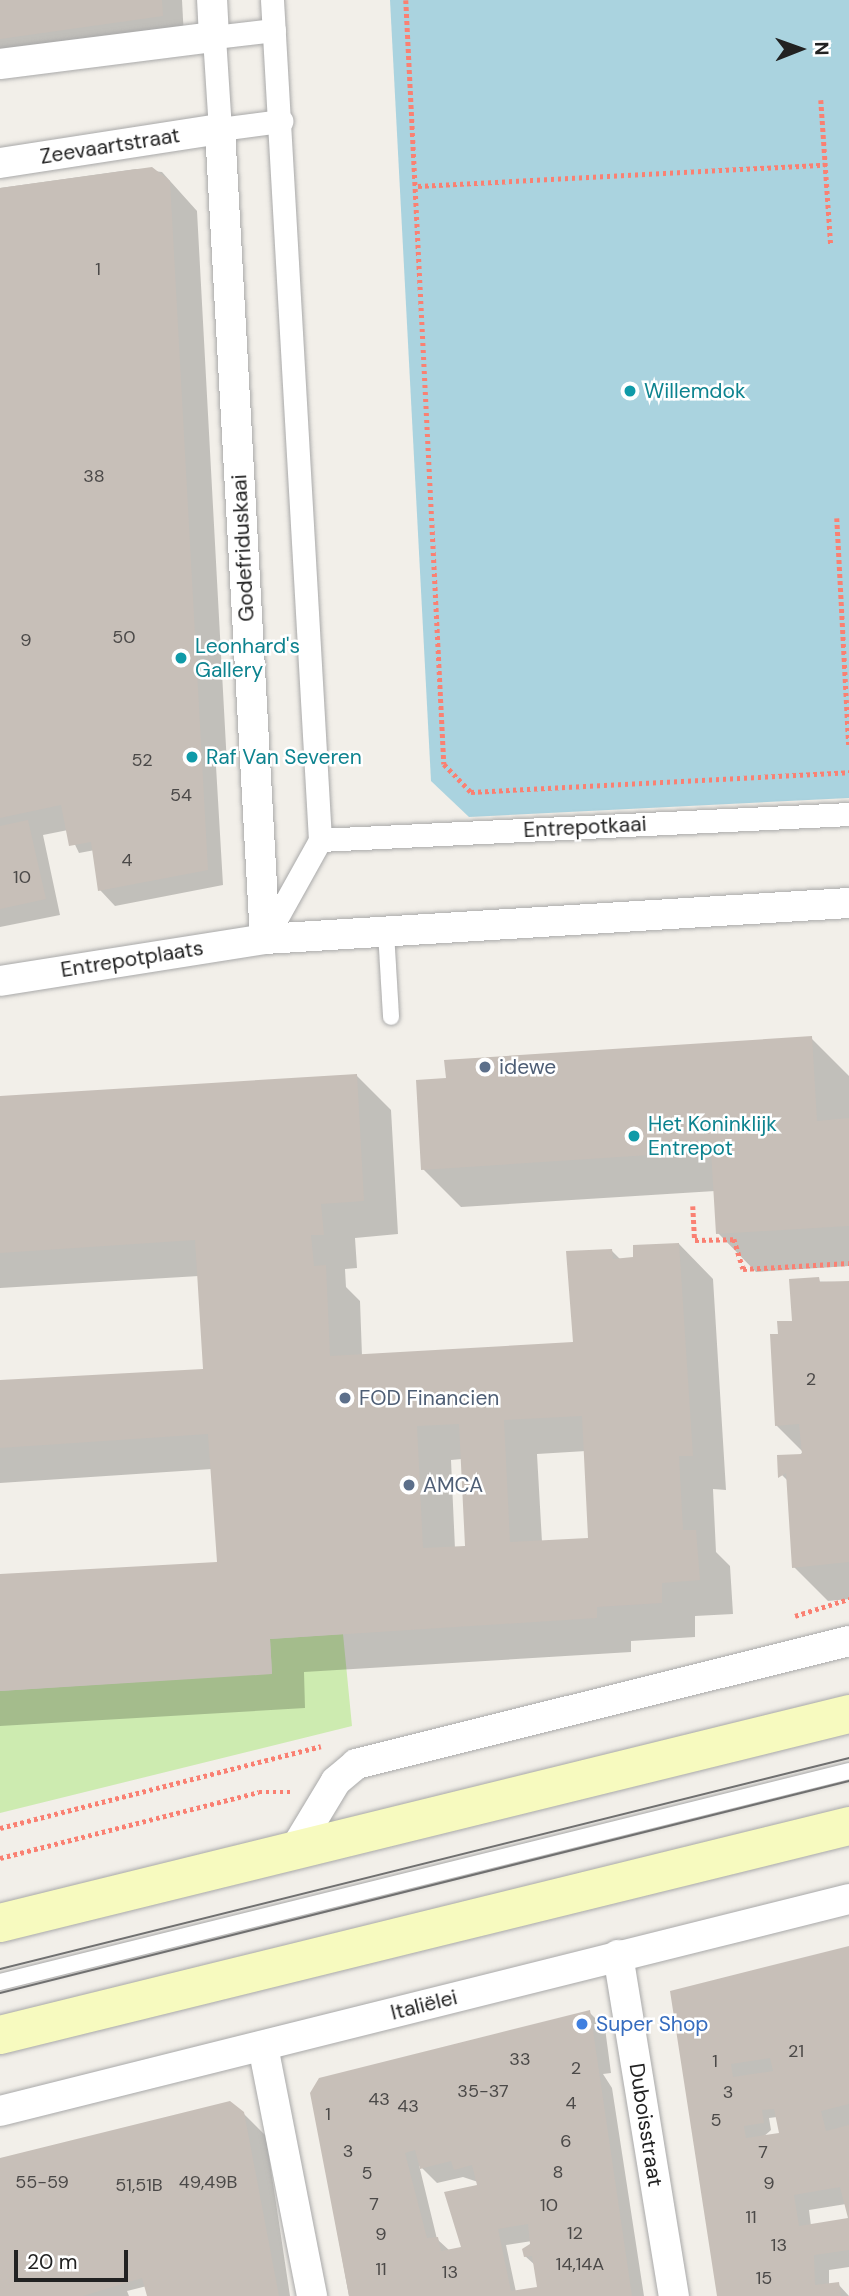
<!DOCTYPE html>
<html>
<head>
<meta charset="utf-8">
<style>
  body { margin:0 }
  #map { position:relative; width:849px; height:2296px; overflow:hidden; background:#f2efe9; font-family:"DM Sans",sans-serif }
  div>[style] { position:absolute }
  .grass>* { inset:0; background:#cdebb0 }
  .water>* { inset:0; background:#aad3df }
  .shadow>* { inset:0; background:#0003 }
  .building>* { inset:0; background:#c7bfb8 }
  .path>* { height:4.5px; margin-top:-2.25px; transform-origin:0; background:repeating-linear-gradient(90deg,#fa8072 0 3.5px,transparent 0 7px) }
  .roads { filter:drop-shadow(0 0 2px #a9a9a9) drop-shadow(0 0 2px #a9a9a9) }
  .service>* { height:16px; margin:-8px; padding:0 8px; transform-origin:8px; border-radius:8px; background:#fff }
  .pedestrian>* { height:23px; margin:-11.5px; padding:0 11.5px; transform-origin:11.5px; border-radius:11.5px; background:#fff }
  .minor>* { height:30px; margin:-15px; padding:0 15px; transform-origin:15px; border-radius:15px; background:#fff }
  .secondary>* { height:38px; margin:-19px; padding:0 19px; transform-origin:19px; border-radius:19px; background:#f7fabf }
  .tram>* { height:2px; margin:-1px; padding:0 1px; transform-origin:1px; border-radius:1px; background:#707070 }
  .dots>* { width:19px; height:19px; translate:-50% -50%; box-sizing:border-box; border:4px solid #fff; border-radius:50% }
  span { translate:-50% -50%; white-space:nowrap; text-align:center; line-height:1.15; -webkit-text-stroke:5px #fff; paint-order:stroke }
  .number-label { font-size:18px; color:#4b4948 }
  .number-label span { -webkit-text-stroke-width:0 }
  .street-label { font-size:21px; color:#222 }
  .culture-label { font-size:21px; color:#0d838f }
  .left { translate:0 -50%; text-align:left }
  .service-label { font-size:21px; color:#4e5e75 }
  .shop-label { font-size:21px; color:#366cbe }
  .north { position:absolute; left:765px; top:14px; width:70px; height:70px; -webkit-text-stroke:5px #fff; paint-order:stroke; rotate:89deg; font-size:19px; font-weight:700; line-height:28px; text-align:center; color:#222 }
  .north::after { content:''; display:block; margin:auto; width:24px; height:32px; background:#222; clip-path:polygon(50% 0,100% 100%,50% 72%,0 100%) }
  .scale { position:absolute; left:14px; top:2250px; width:114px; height:32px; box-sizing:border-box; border:4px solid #222; border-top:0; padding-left:9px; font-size:21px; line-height:24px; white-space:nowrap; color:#222; -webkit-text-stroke:5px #fff; paint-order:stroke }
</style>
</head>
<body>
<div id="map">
  <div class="grass">
    <i style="clip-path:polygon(343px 1634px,352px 1726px,0 1813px,0 1691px,272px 1673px,270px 1639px)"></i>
  </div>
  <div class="water">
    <i style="clip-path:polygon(390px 0,849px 0,849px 798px,469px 817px,431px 781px)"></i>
  </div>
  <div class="shadow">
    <i style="clip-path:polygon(0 0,182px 0,184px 38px,0 69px)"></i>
    <i style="clip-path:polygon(136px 169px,162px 172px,197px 211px,227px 765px,216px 766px,223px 885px,115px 906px,100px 890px,95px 850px,79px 853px,68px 830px,43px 835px,60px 915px,0 927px,0 188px)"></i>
    <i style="clip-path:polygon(811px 1038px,849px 1076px,849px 1266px,756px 1272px,718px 1233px,715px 1191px,461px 1207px,423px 1169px)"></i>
    <i style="clip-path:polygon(evenodd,356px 1075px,391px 1110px,398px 1234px,355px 1238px,357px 1268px,345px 1269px,346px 1287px,360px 1301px,362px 1356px,575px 1344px,611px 1250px,621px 1260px,635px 1259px,679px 1244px,713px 1279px,726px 1490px,713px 1489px,716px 1552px,730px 1566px,733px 1614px,695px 1616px,695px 1637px,631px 1641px,631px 1652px,304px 1672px,305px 1708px,0 1726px,0 1576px,219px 1564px,212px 1469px,0 1483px,0 1382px,204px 1370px,199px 1276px,0 1288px,0 1098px,356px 1075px,586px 1451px,590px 1540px,542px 1542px,537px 1454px,586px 1451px,356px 1075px,462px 1459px,467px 1548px,455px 1549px,451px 1460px,462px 1459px)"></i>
    <i style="clip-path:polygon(791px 1281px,849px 1282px,849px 1599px,828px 1601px,794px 1567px,788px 1481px,779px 1472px,803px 1452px,777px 1426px,780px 1335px,794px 1322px)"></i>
    <i style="clip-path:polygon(evenodd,849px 1948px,849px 2216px,846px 2204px,809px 2210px,811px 2226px,849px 2220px,849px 2267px,829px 2270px,829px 2285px,838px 2284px,849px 2296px,719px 2296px,672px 1992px,849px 1948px,777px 2117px,781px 2135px,762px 2138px,771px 2130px,769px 2118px,777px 2117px)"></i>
    <i style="clip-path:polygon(evenodd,589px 2012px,605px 2028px,611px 2073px,603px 2074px,612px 2088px,644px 2296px,349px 2296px,312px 2093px,589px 2012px,419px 2165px,437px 2183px,463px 2177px,478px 2182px,480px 2191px,446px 2193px,463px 2248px,450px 2251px,437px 2239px,419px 2165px,589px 2012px,532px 2241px,525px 2256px,536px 2266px,539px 2288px,516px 2292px,506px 2245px,532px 2241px)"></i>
    <i style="clip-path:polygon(243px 2113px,266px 2136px,290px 2296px,149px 2296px,147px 2286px,127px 2291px,129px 2296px,0 2296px,0 2160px)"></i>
  </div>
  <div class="building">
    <i style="clip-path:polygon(0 0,162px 0,163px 16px,0 39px)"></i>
    <i style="clip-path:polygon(152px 167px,170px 181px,208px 870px,98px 891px,91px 842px,69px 846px,61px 805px,0 818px,0 188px)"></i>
    <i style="clip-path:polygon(28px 820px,46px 899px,0 909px,0 826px)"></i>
    <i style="clip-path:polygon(812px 1036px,817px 1121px,849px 1118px,849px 1226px,716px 1234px,711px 1151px,421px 1170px,416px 1080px,446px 1078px,444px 1060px)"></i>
    <i style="clip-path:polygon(evenodd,357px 1074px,364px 1201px,321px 1204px,324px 1235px,311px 1235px,314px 1266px,326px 1265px,330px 1356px,573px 1342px,566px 1251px,612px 1249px,613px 1259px,633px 1257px,633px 1245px,679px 1243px,693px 1456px,679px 1456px,683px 1530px,696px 1530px,700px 1580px,662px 1583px,662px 1603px,597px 1607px,597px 1618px,270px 1639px,272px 1674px,0 1691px,0 1574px,217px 1562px,208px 1434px,0 1448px,0 1380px,203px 1369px,195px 1240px,0 1253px,0 1096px,357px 1074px,582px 1416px,588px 1538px,510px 1542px,504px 1420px,582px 1416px,357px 1074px,459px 1424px,465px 1546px,423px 1548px,417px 1426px,459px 1424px)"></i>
    <i style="clip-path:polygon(819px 1277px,820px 1282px,849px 1281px,849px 1562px,792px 1568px,786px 1473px,778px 1478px,777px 1455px,802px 1454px,799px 1424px,775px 1426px,770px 1334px,778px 1334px,777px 1321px,792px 1321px,789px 1279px)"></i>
    <i style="clip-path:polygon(evenodd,849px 1946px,849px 2104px,821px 2111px,826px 2131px,849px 2125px,849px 2250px,814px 2255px,815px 2285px,839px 2282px,841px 2296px,717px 2296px,670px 1991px,849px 1946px,770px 2058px,773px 2071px,733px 2077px,731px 2064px,770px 2058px,849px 1946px,774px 2109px,779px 2133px,746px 2138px,744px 2126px,764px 2123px,762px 2110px,774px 2109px,849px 1946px,840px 2187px,848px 2218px,799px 2226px,794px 2195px,840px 2187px)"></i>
    <i style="clip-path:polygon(evenodd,590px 2010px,632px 2296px,349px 2296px,310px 2093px,319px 2078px,590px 2010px,415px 2150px,420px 2169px,451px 2161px,454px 2170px,472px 2165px,477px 2185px,444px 2192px,461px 2247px,441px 2251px,438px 2237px,427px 2238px,405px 2153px,415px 2150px,590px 2010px,528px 2224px,530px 2244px,522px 2249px,524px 2257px,532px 2256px,537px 2287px,511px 2291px,498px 2229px,528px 2224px)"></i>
    <i style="clip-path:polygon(230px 2101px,244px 2112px,279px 2296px,147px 2296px,142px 2278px,83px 2296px,0 2296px,0 2158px)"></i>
  </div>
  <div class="path">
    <i style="left:406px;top:0;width:765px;rotate:87.15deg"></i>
    <i style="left:444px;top:764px;width:39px;rotate:46deg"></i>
    <i style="left:471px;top:792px;width:379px;rotate:-3deg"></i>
    <i style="left:821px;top:100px;width:147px;rotate:86.1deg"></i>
    <i style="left:418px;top:186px;width:407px;rotate:-3deg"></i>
    <i style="left:837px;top:518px;width:227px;rotate:87deg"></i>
    <i style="left:693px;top:1206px;width:34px;rotate:87deg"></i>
    <i style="left:695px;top:1240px;width:39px;rotate:-1deg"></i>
    <i style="left:734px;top:1239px;width:31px;rotate:73deg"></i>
    <i style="left:743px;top:1269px;width:106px;rotate:-3.2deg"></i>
    <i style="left:795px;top:1616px;width:57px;rotate:-17.5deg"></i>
    <i style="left:0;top:1828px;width:331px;rotate:-14.3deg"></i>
    <i style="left:0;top:1858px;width:267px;rotate:-14.3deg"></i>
    <i style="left:259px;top:1792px;width:33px"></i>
  </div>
  <div class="roads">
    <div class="service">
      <i style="left:386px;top:932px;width:85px;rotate:86.6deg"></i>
      <i style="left:0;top:1982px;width:875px;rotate:-13.96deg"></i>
    </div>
    <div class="pedestrian">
      <i style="left:274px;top:30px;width:60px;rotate:173.3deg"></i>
      <i style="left:214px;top:37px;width:92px;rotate:86.3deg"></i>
      <i style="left:220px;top:129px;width:62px;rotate:-7.5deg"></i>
      <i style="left:320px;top:840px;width:530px;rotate:-2.81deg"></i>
      <i style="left:265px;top:939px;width:113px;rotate:-60.9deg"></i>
      <i style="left:320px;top:840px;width:841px;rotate:-93.27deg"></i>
    </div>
    <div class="minor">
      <i style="left:0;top:64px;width:216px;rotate:-7.2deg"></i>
      <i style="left:214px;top:37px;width:37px;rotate:-93deg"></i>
      <i style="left:0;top:163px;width:223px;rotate:-8.8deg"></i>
      <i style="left:220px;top:129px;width:811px;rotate:86.82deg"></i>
      <i style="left:0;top:981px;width:268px;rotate:-9deg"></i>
      <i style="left:265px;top:939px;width:585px;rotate:-3.53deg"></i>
      <i style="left:292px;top:1854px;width:85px;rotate:-58.9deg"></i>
      <i style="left:336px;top:1781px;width:26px;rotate:-40deg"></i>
      <i style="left:356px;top:1764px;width:508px;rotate:-14.01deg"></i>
      <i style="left:618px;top:1955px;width:346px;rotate:80.7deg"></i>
      <i style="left:263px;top:2046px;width:255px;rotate:78.9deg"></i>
      <i style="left:0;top:2111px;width:875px;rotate:-14.02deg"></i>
    </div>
    <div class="secondary">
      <i style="left:0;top:1923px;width:874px;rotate:-13.83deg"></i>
      <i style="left:0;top:2035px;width:874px;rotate:-13.83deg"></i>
    </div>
  </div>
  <div class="tram">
    <i style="left:0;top:1969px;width:875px;rotate:-13.96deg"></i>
    <i style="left:0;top:1993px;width:875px;rotate:-14.02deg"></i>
  </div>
  <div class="dots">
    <i style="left:630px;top:391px;background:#0f9aa8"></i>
    <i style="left:181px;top:658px;background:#0f9aa8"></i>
    <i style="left:192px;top:757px;background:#0f9aa8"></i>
    <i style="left:485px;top:1067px;background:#5c6f8a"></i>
    <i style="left:634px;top:1136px;background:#0f9aa8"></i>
    <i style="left:345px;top:1398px;background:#5c6f8a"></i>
    <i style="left:409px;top:1485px;background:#5c6f8a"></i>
    <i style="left:582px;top:2024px;background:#3f7fe0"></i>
  </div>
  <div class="number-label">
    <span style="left:98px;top:269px">1</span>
    <span style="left:94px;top:476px">38</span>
    <span style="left:124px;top:637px">50</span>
    <span style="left:26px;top:640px">9</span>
    <span style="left:142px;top:760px">52</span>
    <span style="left:181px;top:795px">54</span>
    <span style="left:127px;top:860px">4</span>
    <span style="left:22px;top:877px">10</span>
    <span style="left:811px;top:1379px">2</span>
    <span style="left:796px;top:2051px">21</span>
    <span style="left:520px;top:2059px">33</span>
    <span style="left:715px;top:2061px">1</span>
    <span style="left:576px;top:2068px">2</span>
    <span style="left:483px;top:2091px">35-37</span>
    <span style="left:728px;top:2092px">3</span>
    <span style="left:379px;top:2099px">43</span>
    <span style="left:571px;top:2103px">4</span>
    <span style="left:408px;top:2106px">43</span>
    <span style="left:328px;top:2114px">1</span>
    <span style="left:716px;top:2120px">5</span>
    <span style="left:566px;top:2141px">6</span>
    <span style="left:348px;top:2151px">3</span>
    <span style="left:763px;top:2152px">7</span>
    <span style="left:558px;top:2172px">8</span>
    <span style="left:367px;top:2173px">5</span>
    <span style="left:42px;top:2182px">55-59</span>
    <span style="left:208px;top:2182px">49,49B</span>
    <span style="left:769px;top:2183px">9</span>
    <span style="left:139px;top:2185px">51,51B</span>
    <span style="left:374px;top:2204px">7</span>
    <span style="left:549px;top:2205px">10</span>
    <span style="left:751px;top:2217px">11</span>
    <span style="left:575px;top:2233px">12</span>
    <span style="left:381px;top:2234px">9</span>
    <span style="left:779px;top:2245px">13</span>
    <span style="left:580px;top:2264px">14,14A</span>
    <span style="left:381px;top:2269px">11</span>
    <span style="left:450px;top:2272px">13</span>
    <span style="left:764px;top:2278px">15</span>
  </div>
  <div class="street-label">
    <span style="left:110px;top:146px;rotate:-9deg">Zeevaartstraat</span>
    <span style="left:243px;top:548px;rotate:-93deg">Godefriduskaai</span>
    <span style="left:585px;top:827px;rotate:-3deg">Entrepotkaai</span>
    <span style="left:132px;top:959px;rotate:-9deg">Entrepotplaats</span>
    <span style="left:424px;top:2005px;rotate:-14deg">Italiëlei</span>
    <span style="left:646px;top:2125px;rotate:81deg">Duboisstraat</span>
  </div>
  <div class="culture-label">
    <span class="left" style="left:644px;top:391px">Willemdok</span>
    <span class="left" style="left:195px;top:658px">Leonhard's<br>Gallery</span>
    <span class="left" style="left:206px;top:757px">Raf Van Severen</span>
    <span class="left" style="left:648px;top:1136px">Het Koninklijk<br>Entrepot</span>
  </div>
  <div class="service-label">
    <span class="left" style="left:499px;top:1067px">idewe</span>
    <span class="left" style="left:359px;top:1398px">FOD Financien</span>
    <span class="left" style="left:423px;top:1485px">AMCA</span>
  </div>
  <div class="shop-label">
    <span class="left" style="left:596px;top:2024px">Super Shop</span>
  </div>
  <div class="north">N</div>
  <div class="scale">20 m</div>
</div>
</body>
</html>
